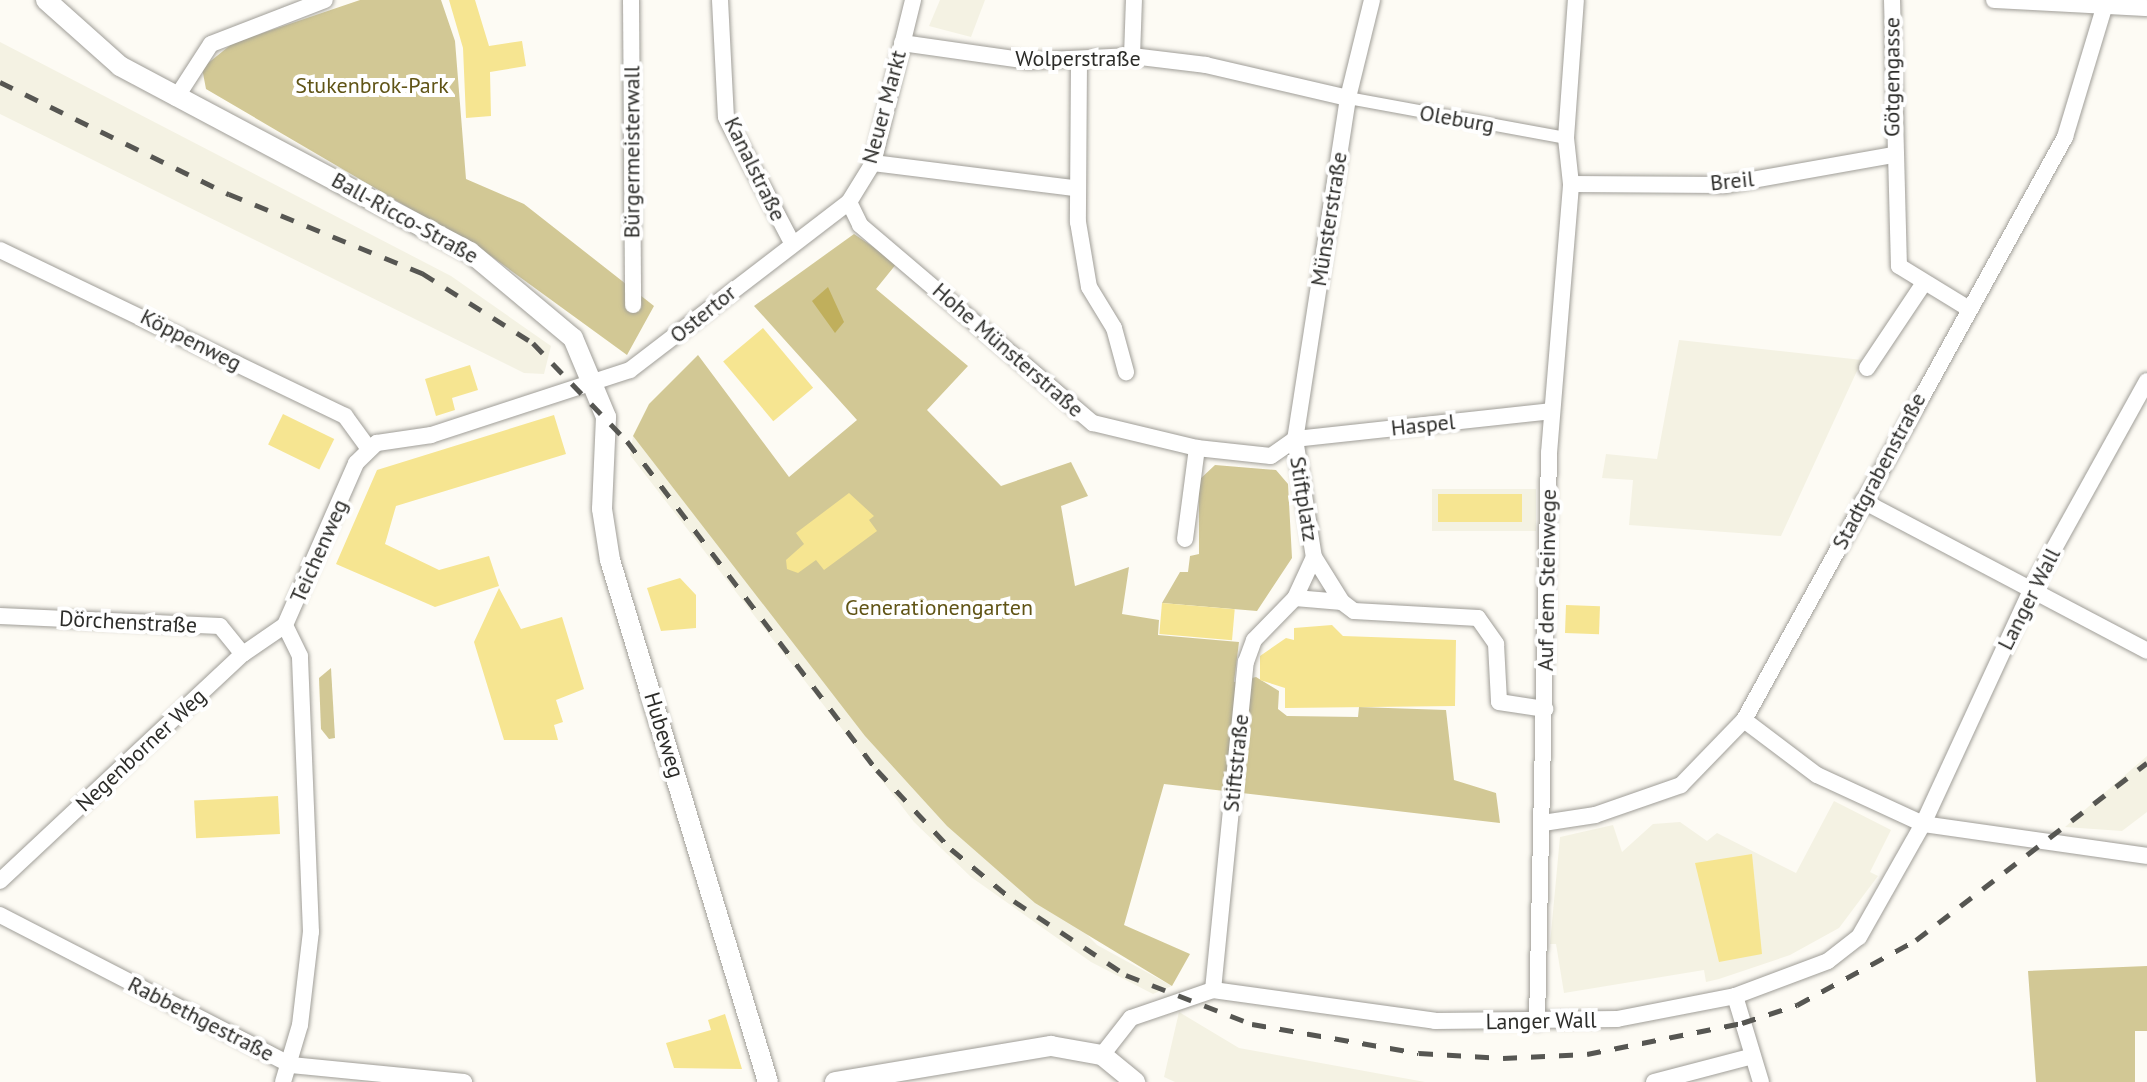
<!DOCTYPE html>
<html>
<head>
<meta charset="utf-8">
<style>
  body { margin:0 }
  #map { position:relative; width:2147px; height:1082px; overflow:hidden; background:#fdfbf4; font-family:"PT Sans",sans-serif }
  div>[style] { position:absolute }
  .built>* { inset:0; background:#f4f2e3; transform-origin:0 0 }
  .green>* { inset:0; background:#d2c895 }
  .water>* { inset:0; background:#c0af5c }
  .building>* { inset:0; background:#f6e591; transform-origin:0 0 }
  .roads { filter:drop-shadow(0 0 2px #a09e98) drop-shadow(0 0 2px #a09e98) }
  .pedestrian>* { height:12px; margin:-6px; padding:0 6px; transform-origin:6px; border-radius:6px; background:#fff }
  .minor>* { height:16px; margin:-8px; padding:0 8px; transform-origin:8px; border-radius:8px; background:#fff }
  .tertiary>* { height:20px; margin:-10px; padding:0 10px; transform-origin:10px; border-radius:10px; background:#fff }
  .rail>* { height:5px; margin-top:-2.5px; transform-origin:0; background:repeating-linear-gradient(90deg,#565652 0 14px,transparent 0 28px) }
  span { translate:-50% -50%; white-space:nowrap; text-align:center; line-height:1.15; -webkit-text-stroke:8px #fff; paint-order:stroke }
  .street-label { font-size:22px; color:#2c2c29 }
  .park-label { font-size:22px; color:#605416 }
</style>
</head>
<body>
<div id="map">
  <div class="built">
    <i style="clip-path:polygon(940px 0,985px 0,971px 37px,929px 26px)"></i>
    <i style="clip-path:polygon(0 42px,451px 276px,551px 346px,544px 374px,524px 373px,0 114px)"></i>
    <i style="clip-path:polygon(1679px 340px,1862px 360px,1781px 536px,1629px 525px,1633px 480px,1602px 478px,1606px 454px,1657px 459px)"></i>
    <i style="clip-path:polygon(633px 436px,743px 577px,1097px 945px,1172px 986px,1153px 994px,1091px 962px,971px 877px,914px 822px,630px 455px)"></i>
    <i style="left:1432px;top:489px;width:104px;height:42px"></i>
    <i style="clip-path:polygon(2147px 756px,2147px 812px,2122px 831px,2065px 827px)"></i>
    <i style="clip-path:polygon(1834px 801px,1891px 830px,1870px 872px,1878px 876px,1839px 928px,1790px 955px,1719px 979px,1706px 982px,1704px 970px,1564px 993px,1556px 944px,1550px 944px,1560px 837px,1613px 825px,1622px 852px,1653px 824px,1680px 822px,1707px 841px,1717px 833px,1796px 873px)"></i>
    <i style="clip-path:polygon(1179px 1012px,1239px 1048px,1425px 1082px,1175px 1082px,1164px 1077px)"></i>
  </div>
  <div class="green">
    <i style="clip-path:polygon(360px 0,441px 0,455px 41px,466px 179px,524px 204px,654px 306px,627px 355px,491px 256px,206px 89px,202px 68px,233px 43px)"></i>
    <i style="clip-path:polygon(854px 234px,897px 263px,876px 289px,968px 366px,927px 410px,1001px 486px,1071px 462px,1088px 496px,1061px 506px,1075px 586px,1129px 567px,1122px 614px,1159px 620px,1158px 635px,1239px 642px,1234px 682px,1256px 677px,1279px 691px,1278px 709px,1287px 716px,1358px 717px,1359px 707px,1446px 710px,1454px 780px,1496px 793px,1500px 823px,1164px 784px,1124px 925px,1190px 954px,1172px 986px,1035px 903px,947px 826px,865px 736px,633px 436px,649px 404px,698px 355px,789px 477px,857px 420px,754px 306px)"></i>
    <i style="clip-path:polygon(1215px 465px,1276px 470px,1288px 484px,1292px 558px,1257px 611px,1162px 603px,1180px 572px,1188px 572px,1190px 556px,1199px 554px,1199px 480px)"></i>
    <i style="clip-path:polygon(331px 668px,335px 738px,329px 739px,321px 729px,319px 678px)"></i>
    <i style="clip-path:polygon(2147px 966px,2147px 1031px,2135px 1031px,2135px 1082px,2036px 1082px,2028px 971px)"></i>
  </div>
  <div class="water">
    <i style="clip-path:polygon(828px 287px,844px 322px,835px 333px,812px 301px)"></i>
  </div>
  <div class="building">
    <i style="clip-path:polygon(449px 0,475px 0,489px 46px,522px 41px,526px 66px,490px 72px,491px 116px,466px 118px,463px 48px)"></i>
    <i style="left:763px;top:328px;width:78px;height:52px;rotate:50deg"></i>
    <i style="clip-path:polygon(470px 365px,478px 390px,452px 398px,455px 410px,436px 416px,425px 379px)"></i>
    <i style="left:283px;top:414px;width:57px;height:34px;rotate:26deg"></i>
    <i style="clip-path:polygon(554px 415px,566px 454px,396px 506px,385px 544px,439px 570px,489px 556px,499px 586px,435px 607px,336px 564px,377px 470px)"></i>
    <i style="clip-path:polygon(849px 493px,874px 516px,869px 520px,877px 531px,824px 570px,816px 560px,798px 573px,787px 569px,786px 560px,804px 544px,796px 533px)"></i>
    <i style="left:1522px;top:494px;width:28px;height:84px;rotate:90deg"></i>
    <i style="clip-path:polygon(680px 578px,696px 595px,696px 628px,661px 631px,647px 588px)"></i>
    <i style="clip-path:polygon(499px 588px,521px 629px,562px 617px,584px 689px,556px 700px,563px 722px,554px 725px,558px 740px,504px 740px,474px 642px)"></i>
    <i style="left:1162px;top:603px;width:73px;height:31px;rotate:5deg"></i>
    <i style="left:1566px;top:605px;width:34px;height:28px;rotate:2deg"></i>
    <i style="clip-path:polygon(1332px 625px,1343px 636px,1456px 640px,1455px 706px,1285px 708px,1285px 688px,1260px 680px,1260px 656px,1286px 638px,1294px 640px,1294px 628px)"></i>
    <i style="left:278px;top:796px;width:38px;height:84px;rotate:87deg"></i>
    <i style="clip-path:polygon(1752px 854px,1762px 954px,1719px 962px,1695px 863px)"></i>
    <i style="clip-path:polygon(725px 1014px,742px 1069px,674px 1068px,666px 1043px,711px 1030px,708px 1020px)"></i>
  </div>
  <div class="roads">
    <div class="pedestrian">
      <i style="left:1348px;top:98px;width:222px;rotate:10.4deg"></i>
    </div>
    <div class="minor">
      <i style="left:631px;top:0;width:305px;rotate:89.6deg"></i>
      <i style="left:720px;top:0;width:117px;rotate:87.1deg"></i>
      <i style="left:726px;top:117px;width:140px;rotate:62.3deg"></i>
      <i style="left:1372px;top:0;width:101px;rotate:103.8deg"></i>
      <i style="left:1348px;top:98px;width:345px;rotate:98.8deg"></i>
      <i style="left:1295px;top:439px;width:258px;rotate:-6.2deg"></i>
      <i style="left:1892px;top:0;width:266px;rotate:88.5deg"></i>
      <i style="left:1899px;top:266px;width:79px;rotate:31.5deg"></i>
      <i style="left:1994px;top:0;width:153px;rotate:3deg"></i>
      <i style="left:902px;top:43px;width:127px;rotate:8.1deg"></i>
      <i style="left:1028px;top:61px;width:104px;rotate:-2.8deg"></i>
      <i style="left:1132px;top:56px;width:75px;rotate:6.9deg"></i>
      <i style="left:1206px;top:65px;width:146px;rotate:13.1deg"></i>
      <i style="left:1132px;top:56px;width:56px;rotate:-88deg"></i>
      <i style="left:1079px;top:61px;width:161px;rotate:90.4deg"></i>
      <i style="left:1078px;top:222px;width:66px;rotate:80.4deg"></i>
      <i style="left:1089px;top:287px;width:48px;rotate:58.6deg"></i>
      <i style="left:1114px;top:328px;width:46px;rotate:74.7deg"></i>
      <i style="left:176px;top:98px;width:64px;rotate:-57.1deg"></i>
      <i style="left:211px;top:44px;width:122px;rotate:-21.1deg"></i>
      <i style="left:873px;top:163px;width:203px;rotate:7.1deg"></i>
      <i style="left:1571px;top:184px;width:153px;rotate:0.4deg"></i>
      <i style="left:1724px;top:185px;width:171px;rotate:-10.1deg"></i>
      <i style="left:849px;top:202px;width:25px;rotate:64deg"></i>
      <i style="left:860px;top:225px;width:306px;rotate:40.4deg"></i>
      <i style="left:1093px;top:423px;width:107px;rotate:13.5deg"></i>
      <i style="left:0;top:250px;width:383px;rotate:25.7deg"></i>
      <i style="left:345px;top:416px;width:39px;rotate:54deg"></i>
      <i style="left:1867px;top:368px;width:102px;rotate:-56.2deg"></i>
      <i style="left:1863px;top:501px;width:321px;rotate:27.8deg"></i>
      <i style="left:1185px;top:539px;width:92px;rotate:-82.5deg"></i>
      <i style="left:1197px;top:448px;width:74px;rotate:6.2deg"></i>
      <i style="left:1271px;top:456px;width:29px;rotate:-35deg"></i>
      <i style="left:1295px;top:439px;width:120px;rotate:80.9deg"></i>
      <i style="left:1314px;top:557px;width:53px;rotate:58.1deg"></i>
      <i style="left:1295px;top:598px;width:47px;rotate:4.9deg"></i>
      <i style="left:1342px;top:602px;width:15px;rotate:37deg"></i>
      <i style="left:1354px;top:611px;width:124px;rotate:3.2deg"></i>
      <i style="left:1478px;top:618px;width:32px;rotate:55deg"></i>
      <i style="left:1496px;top:644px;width:58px;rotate:87deg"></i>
      <i style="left:1499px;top:702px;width:47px;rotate:8.7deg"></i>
      <i style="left:0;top:616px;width:220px;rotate:2.6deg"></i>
      <i style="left:220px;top:626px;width:36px;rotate:51deg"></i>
      <i style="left:1744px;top:720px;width:91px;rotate:37deg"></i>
      <i style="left:1817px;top:775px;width:117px;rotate:24.8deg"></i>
      <i style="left:1923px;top:824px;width:226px;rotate:8.1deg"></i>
      <i style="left:1543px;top:823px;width:53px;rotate:-8.7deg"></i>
      <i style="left:1595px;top:815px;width:91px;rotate:-19.2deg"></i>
      <i style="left:1681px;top:785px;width:91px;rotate:-45.9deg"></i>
      <i style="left:1744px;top:720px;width:666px;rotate:-61.16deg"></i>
      <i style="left:2065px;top:137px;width:135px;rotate:-73.2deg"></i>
      <i style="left:0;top:881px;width:333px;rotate:-43.1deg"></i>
      <i style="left:243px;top:654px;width:51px;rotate:-34.6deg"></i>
      <i style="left:0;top:915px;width:327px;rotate:27.3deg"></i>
      <i style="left:291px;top:1065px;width:174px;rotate:5.6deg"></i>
      <i style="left:1213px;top:990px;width:330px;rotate:-84.3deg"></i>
      <i style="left:1246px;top:662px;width:23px;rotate:-70deg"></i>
      <i style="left:1254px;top:640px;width:59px;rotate:-45.7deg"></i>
      <i style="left:1295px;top:598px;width:45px;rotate:-65.1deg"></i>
      <i style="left:1735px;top:996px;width:90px;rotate:73.2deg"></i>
      <i style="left:1537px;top:1022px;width:569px;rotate:-88.79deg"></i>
      <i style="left:1549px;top:453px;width:270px;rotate:-85.3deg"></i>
      <i style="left:1571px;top:184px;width:46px;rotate:-96.2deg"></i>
      <i style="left:1566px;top:138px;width:138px;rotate:-85.9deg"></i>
      <i style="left:1102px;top:1055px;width:47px;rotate:-51.9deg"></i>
      <i style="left:1131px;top:1018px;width:87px;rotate:-18.9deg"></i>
      <i style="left:1213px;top:990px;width:224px;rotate:7.9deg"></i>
      <i style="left:1435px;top:1021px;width:182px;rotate:-0.6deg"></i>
      <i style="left:1617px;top:1019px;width:120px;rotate:-11deg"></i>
      <i style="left:1735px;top:996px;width:99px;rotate:-20.6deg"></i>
      <i style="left:1828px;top:961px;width:39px;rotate:-38deg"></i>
      <i style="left:1859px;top:937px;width:130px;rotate:-60.5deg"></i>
      <i style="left:1923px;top:824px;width:255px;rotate:-65.2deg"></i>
      <i style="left:2030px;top:592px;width:241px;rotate:-61deg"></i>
      <i style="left:283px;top:1082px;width:59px;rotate:-73.4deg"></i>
      <i style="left:300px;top:1025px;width:94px;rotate:-83.3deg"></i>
      <i style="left:311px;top:932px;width:276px;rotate:-92.3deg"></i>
      <i style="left:300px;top:656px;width:34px;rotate:-116deg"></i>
      <i style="left:285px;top:625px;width:177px;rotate:-66.3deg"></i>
      <i style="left:356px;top:463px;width:29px;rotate:-44deg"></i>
      <i style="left:377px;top:443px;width:55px;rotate:-8.4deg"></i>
      <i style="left:431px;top:435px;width:209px;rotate:-18.1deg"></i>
      <i style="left:630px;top:370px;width:276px;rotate:-37.5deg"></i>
      <i style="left:849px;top:202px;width:46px;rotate:-58.4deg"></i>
      <i style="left:873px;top:163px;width:168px;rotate:-76.2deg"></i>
      <i style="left:1654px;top:1082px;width:102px;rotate:-14.7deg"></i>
    </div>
    <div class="tertiary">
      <i style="left:46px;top:0;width:99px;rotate:41.7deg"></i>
      <i style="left:120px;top:66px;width:396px;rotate:28deg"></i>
      <i style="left:470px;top:252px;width:134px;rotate:39.9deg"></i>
      <i style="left:573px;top:338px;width:86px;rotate:67.3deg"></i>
      <i style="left:606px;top:417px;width:92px;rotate:92.5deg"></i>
      <i style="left:602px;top:509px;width:52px;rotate:81.1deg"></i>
      <i style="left:610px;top:560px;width:545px;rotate:73.16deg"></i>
      <i style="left:835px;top:1082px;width:219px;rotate:-9.5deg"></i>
      <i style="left:1051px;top:1046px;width:52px;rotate:10deg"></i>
      <i style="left:1102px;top:1055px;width:43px;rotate:39.3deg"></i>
    </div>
  </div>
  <div class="rail">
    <i style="left:0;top:82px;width:255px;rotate:26.1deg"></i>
    <i style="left:229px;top:194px;width:209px;rotate:22.3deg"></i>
    <i style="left:422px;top:273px;width:131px;rotate:32.2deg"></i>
    <i style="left:533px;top:343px;width:136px;rotate:46.2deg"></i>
    <i style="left:627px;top:441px;width:413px;rotate:52.8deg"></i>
    <i style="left:877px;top:770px;width:108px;rotate:46.9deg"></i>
    <i style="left:951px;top:849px;width:82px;rotate:39.5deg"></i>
    <i style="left:1014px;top:901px;width:134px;rotate:33.5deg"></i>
    <i style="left:1126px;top:975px;width:135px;rotate:21.3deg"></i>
    <i style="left:1252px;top:1024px;width:169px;rotate:9.9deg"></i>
    <i style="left:1419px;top:1053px;width:84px;rotate:3.4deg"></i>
    <i style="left:1503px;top:1058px;width:84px;rotate:-2.7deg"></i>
    <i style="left:1587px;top:1054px;width:158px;rotate:-11.3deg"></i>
    <i style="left:1742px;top:1023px;width:58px;rotate:-18.1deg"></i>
    <i style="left:1797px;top:1005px;width:136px;rotate:-28.6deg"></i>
    <i style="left:1916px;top:940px;width:291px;rotate:-37.5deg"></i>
  </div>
  <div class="street-label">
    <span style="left:1078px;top:59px">Wolperstraße</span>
    <span style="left:1892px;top:77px;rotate:-90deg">Götgengasse</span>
    <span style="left:884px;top:107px;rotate:-75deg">Neuer Markt</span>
    <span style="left:1457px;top:119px;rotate:10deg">Oleburg</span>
    <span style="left:632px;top:152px;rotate:-90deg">Bürgermeisterwall</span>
    <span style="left:755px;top:169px;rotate:64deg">Kanalstraße</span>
    <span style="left:1732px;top:181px;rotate:-6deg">Breil</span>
    <span style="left:405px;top:218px;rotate:29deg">Ball-Ricco-Straße</span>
    <span style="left:1329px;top:219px;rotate:-81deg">Münsterstraße</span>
    <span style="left:703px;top:314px;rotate:-39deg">Ostertor</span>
    <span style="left:191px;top:340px;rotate:27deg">Köppenweg</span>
    <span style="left:1008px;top:350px;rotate:41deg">Hohe Münsterstraße</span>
    <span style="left:1423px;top:425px;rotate:-6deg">Haspel</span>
    <span style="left:1879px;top:471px;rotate:-62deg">Stadtgrabenstraße</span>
    <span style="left:1304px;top:499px;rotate:81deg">Stiftplatz</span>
    <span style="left:319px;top:551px;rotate:-66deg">Teichenweg</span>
    <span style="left:1547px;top:580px;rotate:-89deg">Auf dem Steinwege</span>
    <span style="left:2029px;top:599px;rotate:-63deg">Langer Wall</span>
    <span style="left:128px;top:622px;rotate:3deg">Dörchenstraße</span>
    <span style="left:664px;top:735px;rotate:73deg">Hubeweg</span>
    <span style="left:141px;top:750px;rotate:-43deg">Negenborner Weg</span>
    <span style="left:1236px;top:763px;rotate:-84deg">Stiftstraße</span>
    <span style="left:201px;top:1019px;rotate:27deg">Rabbethgestraße</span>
    <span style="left:1541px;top:1021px;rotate:-1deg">Langer Wall</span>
  </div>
  <div class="park-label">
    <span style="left:372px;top:86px">Stukenbrok-Park</span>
    <span style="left:939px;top:608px">Generationengarten</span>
  </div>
</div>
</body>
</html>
